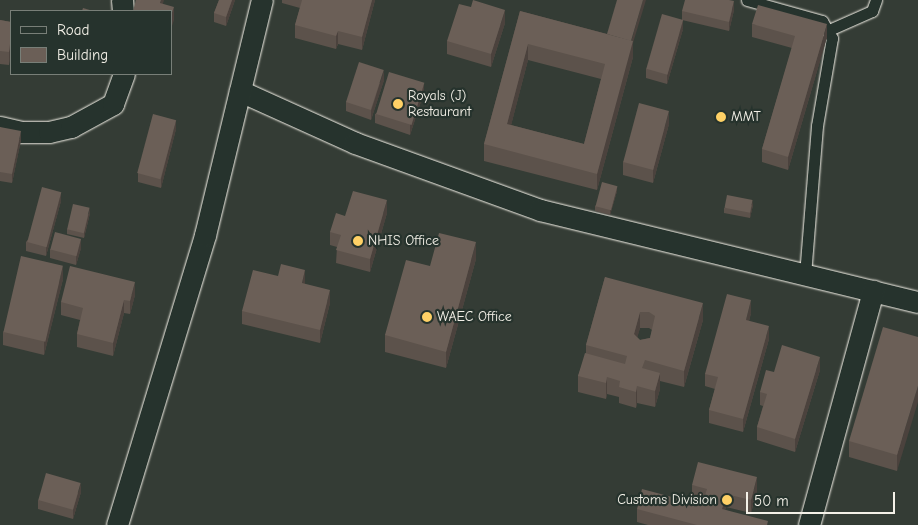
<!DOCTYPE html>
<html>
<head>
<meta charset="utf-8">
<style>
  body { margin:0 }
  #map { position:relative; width:918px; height:525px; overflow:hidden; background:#343c35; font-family:"Comic Neue",sans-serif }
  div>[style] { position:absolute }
  .roads { filter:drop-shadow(0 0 1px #f4f1e8) drop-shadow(0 0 1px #f4f1e8) }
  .lane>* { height:11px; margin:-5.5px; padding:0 5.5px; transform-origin:5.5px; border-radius:5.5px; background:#26332d }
  .street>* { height:21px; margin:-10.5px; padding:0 10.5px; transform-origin:10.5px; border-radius:10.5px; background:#26332d }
  .wall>* { inset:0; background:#5c524b }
  .shaded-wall>* { inset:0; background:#4b423d }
  .building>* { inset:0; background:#6b5f57; transform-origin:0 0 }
  .dots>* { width:14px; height:14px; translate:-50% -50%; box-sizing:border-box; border:2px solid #26332d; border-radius:50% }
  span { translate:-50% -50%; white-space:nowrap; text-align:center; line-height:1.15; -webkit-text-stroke:4.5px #26332d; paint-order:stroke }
  .poi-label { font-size:14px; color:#f4f1e8 }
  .left { translate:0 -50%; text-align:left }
  .right { translate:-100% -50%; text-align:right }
  .legend { position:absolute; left:10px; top:10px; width:162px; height:65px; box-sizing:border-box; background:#26332d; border:1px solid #787f78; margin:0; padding:6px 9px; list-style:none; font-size:15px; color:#f4f1e8 }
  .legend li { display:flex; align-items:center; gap:10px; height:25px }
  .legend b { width:25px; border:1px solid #787f78 }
  .scale { position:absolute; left:746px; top:492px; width:149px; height:22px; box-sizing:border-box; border:2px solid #f4f1e8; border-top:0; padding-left:6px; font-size:15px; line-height:18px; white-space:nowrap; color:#f4f1e8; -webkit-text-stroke:4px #26332d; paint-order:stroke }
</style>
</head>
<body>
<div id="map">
  <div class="roads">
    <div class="lane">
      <i style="left:747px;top:0;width:78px;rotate:15.6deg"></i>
      <i style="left:822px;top:21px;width:20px;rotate:60deg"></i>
      <i style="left:832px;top:38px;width:89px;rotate:99.7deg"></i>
      <i style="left:817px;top:126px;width:149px;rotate:94.6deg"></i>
      <i style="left:829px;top:30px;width:47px;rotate:-23.8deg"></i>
      <i style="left:872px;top:11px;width:12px;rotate:-70deg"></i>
    </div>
    <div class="street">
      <i style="left:122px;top:0;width:11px;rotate:85deg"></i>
      <i style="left:240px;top:91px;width:126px;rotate:24.3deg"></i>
      <i style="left:355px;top:143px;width:197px;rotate:19.9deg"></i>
      <i style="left:540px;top:210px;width:389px;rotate:13.7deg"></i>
      <i style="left:0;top:127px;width:22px;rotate:13deg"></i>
      <i style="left:21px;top:132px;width:28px"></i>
      <i style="left:49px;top:132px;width:23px;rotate:-13deg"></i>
      <i style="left:71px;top:127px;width:48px;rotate:-28.7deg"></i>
      <i style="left:113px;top:104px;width:32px;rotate:-70deg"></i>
      <i style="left:117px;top:525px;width:303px;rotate:-73.1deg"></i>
      <i style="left:205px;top:235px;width:242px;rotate:-76.4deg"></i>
      <i style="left:809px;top:525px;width:243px;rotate:-74.7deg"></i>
    </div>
  </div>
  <div class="wall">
    <i style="clip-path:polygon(219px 0,235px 0,226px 26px,214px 22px,214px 13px)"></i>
    <i style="clip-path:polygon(282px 0,375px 0,362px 50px,338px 44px,336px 49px,295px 38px,295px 25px,300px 8px,282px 3px)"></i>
    <i style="clip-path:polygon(734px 10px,729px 31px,682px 20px,682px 11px)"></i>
    <i style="clip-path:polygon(evenodd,520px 11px,607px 34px,633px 43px,633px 57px,597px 190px,484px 161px,484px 144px,520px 11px,528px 60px,601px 79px,584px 144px,511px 125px,528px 60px)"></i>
    <i style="clip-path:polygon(0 20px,11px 22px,11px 49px,9px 65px,0 64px)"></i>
    <i style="clip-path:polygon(505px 23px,491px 67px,447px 54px,447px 41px)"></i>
    <i style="clip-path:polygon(752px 24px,827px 37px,788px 170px,762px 162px,762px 149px,792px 48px,752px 37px)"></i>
    <i style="clip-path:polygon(683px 29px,667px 84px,646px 78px,646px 69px)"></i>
    <i style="clip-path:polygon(384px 80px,371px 120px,346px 111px,346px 102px)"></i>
    <i style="clip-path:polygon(424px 92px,410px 135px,375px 123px,375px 114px)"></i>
    <i style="clip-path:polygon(669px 124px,653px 183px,623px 175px,623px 162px)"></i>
    <i style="clip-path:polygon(0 127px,21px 140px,12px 183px,0 181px)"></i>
    <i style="clip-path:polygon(176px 129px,161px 188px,138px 182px,138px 173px)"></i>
    <i style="clip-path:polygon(617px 191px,610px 215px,595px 211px,595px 206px)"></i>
    <i style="clip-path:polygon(61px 201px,46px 256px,26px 251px,26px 242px)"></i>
    <i style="clip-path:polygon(753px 205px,750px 218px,724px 213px,724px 208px)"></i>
    <i style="clip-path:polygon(90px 213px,84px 238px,67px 234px,67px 229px)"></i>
    <i style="clip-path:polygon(387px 213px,370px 272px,336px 263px,337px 247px,330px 245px,330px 232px,345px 216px)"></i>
    <i style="clip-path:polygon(81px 248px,76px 265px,50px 258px,50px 249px)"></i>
    <i style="clip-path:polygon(476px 259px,446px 368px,385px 352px,385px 335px,430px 266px)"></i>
    <i style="clip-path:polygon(278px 276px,305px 284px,330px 303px,320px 343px,242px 324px,242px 311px)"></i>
    <i style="clip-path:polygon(evenodd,605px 277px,703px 320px,684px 387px,660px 381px,660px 389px,655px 407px,637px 403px,636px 408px,619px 403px,619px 397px,607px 394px,606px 399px,578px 392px,578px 376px,586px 354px,586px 345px,605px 277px,640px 328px,649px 328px,652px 330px,650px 338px,640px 340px,637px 337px,640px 328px)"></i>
    <i style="clip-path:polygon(63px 279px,44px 355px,3px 345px,3px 332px)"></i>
    <i style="clip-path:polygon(135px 295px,130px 314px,124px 313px,113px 356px,77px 347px,77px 334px,80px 320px,61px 315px,61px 302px)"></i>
    <i style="clip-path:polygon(751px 313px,749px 321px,769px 339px,743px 432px,709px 423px,709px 410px,715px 389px,705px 386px,705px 374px)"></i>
    <i style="clip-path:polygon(918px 337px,897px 471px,849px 457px,849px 441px)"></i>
    <i style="clip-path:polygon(820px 370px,795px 452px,757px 440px,757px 427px,763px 406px,760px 405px,760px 392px,774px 372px)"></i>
    <i style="clip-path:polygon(692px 485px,757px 490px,751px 513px,726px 507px,725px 510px,768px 525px,648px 525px,637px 522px,637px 509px,702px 505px,703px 501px,692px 498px)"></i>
    <i style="clip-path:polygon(81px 492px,73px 519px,38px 509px,38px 500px)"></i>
  </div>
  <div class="shaded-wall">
    <i style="clip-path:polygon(161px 0,164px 0,161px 11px,160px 3px)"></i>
    <i style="clip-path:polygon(232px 0,235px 0,226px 26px,226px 17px)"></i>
    <i style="clip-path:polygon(372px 0,375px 0,362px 50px,362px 37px)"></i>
    <i style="clip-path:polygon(643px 0,646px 0,633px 43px,633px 57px,597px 190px,597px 174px,631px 42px)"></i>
    <i style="clip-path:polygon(734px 1px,734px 10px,729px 31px,729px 22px)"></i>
    <i style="clip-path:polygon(174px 7px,174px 20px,171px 29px,171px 16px)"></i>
    <i style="clip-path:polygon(505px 10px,505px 23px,491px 67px,491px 54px)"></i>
    <i style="clip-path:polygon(683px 20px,683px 29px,667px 84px,667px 75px)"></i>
    <i style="clip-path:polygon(827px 24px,827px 37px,788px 170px,788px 157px)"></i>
    <i style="clip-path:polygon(338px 31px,338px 44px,336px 49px,336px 36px)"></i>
    <i style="clip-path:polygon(11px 36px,11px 49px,9px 65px,9px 52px)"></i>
    <i style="clip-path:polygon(528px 44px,528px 60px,507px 141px,507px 124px)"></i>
    <i style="clip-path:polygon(384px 70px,384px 80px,371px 120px,371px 111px)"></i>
    <i style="clip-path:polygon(424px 83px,424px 92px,410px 135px,410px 125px)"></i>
    <i style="clip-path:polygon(669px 111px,669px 124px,653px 183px,653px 170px)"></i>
    <i style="clip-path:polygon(176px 120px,176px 129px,161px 188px,161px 179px)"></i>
    <i style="clip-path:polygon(21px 131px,21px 140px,12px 183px,12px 174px)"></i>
    <i style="clip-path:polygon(617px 186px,617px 191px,610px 215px,610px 210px)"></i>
    <i style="clip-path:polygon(61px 192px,61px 201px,46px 256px,46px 247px)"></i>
    <i style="clip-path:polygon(387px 200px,387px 213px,370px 272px,370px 259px)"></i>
    <i style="clip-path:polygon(753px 200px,753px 205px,750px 218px,750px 214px)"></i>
    <i style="clip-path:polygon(90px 208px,90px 213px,84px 238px,84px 233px)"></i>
    <i style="clip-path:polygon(81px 239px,81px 248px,76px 265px,76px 256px)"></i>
    <i style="clip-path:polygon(476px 242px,476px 259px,446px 368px,446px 352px)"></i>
    <i style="clip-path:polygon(63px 266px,63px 279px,44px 355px,44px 342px)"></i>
    <i style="clip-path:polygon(305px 270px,305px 283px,302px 296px,302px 283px)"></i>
    <i style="clip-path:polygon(135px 282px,135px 295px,130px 314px,130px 301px)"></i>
    <i style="clip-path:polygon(330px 290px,330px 303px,320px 343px,320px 330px)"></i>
    <i style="clip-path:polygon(124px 300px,124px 313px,113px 356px,113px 343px)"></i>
    <i style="clip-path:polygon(751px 300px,751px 313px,746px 333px,746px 320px)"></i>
    <i style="clip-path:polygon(703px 303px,703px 320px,684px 387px,684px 371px)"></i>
    <i style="clip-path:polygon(640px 312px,640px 328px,634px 350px,634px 334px)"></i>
    <i style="clip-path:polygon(769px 326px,769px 339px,743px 432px,743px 419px)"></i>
    <i style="clip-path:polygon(820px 357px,820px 370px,795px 452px,795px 439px)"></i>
    <i style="clip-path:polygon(660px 373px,660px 389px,655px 407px,655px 391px)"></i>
    <i style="clip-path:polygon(607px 377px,607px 394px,606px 399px,606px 383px)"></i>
    <i style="clip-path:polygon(637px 386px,637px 403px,636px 408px,636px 392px)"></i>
    <i style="clip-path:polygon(918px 386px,918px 402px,897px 471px,897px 455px)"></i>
    <i style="clip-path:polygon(757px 477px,757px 490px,751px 513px,751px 500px)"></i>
    <i style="clip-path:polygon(81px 483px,81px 492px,73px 519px,73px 510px)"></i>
    <i style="clip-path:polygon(726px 494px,726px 507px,722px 522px,722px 509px)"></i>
  </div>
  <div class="building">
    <i style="clip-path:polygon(136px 0,161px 0,160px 3px,174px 7px,171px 16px,171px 11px,133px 11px)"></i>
    <i style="clip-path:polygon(219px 0,232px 0,226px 17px,214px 13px)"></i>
    <i style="clip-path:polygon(302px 0,372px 0,362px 37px,338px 31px,336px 36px,295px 25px)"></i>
    <i style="clip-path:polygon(473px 0,505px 10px,491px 54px,447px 41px,459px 4px,471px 7px)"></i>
    <i style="clip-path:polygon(617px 0,643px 0,631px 41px,607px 34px)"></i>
    <i style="clip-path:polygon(685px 0,729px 0,734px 1px,729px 22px,682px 11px)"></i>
    <i style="clip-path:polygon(758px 5px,827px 24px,788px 157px,762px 149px,795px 36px,752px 24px)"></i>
    <i style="clip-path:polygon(83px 8px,93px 11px,82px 11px)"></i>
    <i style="clip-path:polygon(evenodd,520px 11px,633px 41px,597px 174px,484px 144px,520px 11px,528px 44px,605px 64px,584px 144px,507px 124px,528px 44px)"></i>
    <i style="left:662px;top:14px;width:22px;height:57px;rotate:16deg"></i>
    <i style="clip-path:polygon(0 20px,11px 22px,11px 36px,9px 52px,0 51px)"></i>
    <i style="left:359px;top:62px;width:26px;height:42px;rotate:18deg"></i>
    <i style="left:389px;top:72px;width:37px;height:44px;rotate:17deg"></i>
    <i style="left:639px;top:103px;width:31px;height:61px;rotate:15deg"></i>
    <i style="left:153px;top:114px;width:24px;height:61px;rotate:15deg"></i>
    <i style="clip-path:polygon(0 127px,21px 131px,12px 174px,0 172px)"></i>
    <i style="left:602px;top:182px;width:16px;height:25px;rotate:15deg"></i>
    <i style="left:42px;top:187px;width:20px;height:57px;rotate:15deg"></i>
    <i style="clip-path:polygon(353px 191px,387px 200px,370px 259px,336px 250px,341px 235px,330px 232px,336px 213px,345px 216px)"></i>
    <i style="left:727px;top:195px;width:26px;height:13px;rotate:11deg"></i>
    <i style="left:73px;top:204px;width:17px;height:26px;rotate:13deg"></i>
    <i style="left:55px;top:232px;width:27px;height:18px;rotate:15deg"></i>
    <i style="clip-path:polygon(439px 233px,476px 242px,446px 352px,385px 335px,406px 260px,430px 266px)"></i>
    <i style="left:21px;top:256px;width:43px;height:78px;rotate:13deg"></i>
    <i style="clip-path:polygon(281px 264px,305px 270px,302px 283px,330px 290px,320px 330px,242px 311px,253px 270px,278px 276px)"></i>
    <i style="clip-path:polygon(70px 266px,135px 282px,130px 301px,124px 300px,113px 343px,77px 334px,83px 308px,61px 302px)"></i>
    <i style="clip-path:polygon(evenodd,605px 277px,703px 303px,684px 371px,645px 360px,642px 368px,660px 373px,655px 391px,637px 386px,636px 392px,619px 387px,620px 381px,607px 377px,606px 383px,578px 376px,585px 353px,625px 364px,627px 356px,586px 345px,605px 277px,640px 312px,649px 312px,655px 316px,650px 338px,640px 340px,634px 334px,640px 312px)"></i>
    <i style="clip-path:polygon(727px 294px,751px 300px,746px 320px,769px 326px,743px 419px,709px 410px,718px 377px,705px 374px)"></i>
    <i style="clip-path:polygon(883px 327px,918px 337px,918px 386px,897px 455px,849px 441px)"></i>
    <i style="clip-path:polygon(782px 345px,820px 357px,795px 439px,757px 427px,767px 394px,760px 392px,766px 370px,774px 372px)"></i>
    <i style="clip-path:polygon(698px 462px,757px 477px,751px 500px,726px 494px,722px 509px,768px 521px,767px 525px,697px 525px,637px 509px,642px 489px,702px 505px,707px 489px,692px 485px)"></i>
    <i style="left:46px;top:473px;width:36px;height:28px;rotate:16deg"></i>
  </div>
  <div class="dots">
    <i style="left:398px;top:104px;background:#ffd166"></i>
    <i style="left:721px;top:117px;background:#ffd166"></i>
    <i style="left:358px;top:241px;background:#ffd166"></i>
    <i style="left:427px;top:317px;background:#ffd166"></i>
    <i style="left:727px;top:500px;background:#ffd166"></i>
  </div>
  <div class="poi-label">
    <span class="left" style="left:408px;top:104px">Royals (J)<br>Restaurant</span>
    <span class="left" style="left:731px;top:117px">MMT</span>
    <span class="left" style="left:368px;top:241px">NHIS Office</span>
    <span class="left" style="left:437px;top:317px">WAEC Office</span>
    <span class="right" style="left:717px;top:500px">Customs Division</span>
  </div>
  <ul class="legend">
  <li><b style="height:6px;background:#26332d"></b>Road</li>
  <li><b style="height:14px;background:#6b5f57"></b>Building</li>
  </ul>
  <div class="scale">50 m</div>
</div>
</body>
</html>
